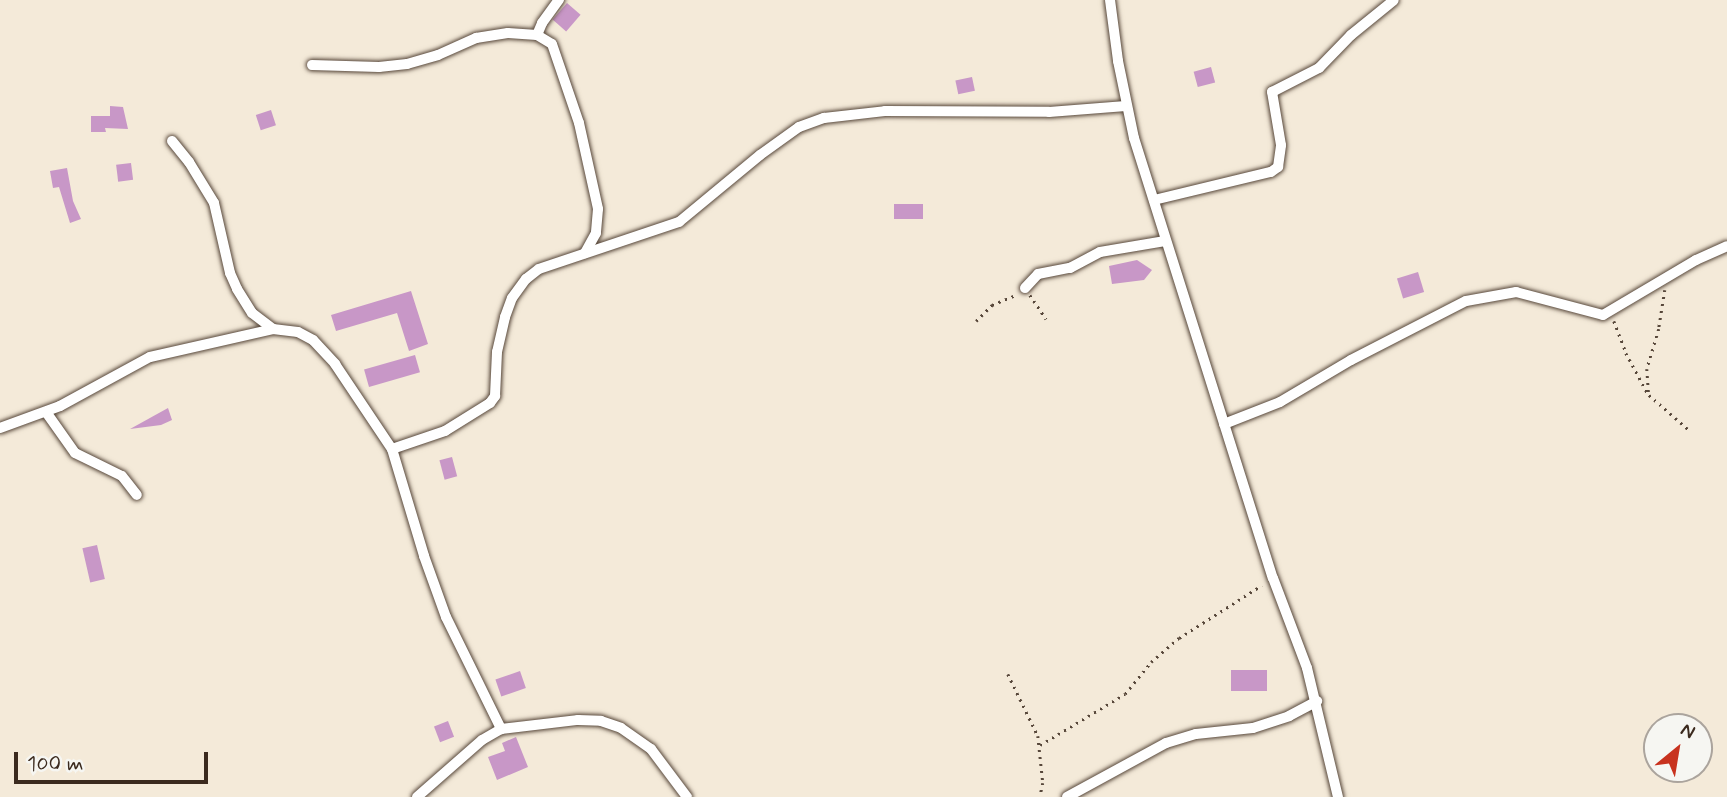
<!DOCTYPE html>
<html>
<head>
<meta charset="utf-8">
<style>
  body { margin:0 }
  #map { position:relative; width:1727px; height:797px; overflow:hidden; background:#f4ead9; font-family:Mynerve,sans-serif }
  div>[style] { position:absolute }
  .building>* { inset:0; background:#c897c7; transform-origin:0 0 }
  .path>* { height:2.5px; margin-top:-1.25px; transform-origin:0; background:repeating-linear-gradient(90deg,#57473a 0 2px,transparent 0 7px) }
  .roads { filter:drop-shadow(0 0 2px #57473a) drop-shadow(0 0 2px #57473a) }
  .minor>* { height:10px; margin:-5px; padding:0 5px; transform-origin:5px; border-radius:5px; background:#fff }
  span { translate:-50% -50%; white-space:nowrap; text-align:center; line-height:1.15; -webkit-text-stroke:6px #f6f6f2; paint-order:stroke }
  .north { position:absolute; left:1643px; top:713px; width:70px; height:70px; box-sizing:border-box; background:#f6f6f2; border:2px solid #aba49d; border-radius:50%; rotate:30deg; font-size:19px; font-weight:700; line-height:28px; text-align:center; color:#3b2a1e }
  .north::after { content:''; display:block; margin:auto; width:24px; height:32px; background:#c8321e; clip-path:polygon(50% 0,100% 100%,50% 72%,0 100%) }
  .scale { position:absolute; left:14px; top:752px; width:194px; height:32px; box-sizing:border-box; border:4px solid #3b2a1e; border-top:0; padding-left:9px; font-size:21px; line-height:24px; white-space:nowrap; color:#3b2a1e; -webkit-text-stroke:5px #f6f6f2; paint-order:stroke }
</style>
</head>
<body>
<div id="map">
  <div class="building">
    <i style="left:567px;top:3px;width:18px;height:22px;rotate:41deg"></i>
    <i style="left:1211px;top:67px;width:16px;height:18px;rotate:75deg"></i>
    <i style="left:972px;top:77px;width:14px;height:17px;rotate:78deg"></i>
    <i style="clip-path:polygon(110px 106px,123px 107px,128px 129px,105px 128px,106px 132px,91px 132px,91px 116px,110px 116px)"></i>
    <i style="left:271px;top:110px;width:16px;height:16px;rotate:72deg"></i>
    <i style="left:131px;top:163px;width:17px;height:15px;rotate:83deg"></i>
    <i style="clip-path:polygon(67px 168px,73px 201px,81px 219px,70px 223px,59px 187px,53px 188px,50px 171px)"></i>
    <i style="left:923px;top:204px;width:15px;height:29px;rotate:90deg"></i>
    <i style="clip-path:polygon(1137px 260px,1152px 270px,1144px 280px,1112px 284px,1109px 266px)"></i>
    <i style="left:1418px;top:272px;width:21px;height:22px;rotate:73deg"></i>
    <i style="clip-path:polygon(411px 291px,428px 344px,409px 351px,397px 313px,336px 331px,331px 315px)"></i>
    <i style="left:415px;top:355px;width:18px;height:53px;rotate:74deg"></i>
    <i style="clip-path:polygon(168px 408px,172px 420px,161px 425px,130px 429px)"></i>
    <i style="left:452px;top:457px;width:20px;height:13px;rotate:75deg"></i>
    <i style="left:97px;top:545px;width:35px;height:15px;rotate:77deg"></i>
    <i style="left:1267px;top:670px;width:21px;height:36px;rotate:90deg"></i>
    <i style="left:520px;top:671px;width:18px;height:26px;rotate:71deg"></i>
    <i style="left:448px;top:721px;width:17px;height:15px;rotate:69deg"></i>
    <i style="clip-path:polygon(516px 737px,528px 767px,497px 780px,488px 757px,505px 751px,502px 743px)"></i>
  </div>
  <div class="path">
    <i style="left:1665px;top:290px;width:39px;rotate:99deg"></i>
    <i style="left:1659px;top:329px;width:42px;rotate:106.7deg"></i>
    <i style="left:1647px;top:369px;width:26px;rotate:86deg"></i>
    <i style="left:1649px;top:395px;width:52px;rotate:41.1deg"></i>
    <i style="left:1030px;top:295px;width:29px;rotate:56deg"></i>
    <i style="left:976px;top:321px;width:23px;rotate:-45deg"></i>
    <i style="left:992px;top:305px;width:26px;rotate:-23deg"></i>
    <i style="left:1614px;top:321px;width:34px;rotate:69deg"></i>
    <i style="left:1626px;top:353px;width:47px;rotate:61.8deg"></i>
    <i style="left:1008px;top:674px;width:69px;rotate:64.2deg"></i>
    <i style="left:1038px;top:736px;width:47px;rotate:83.9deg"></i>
    <i style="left:1043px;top:783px;width:14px;rotate:102deg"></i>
    <i style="left:1040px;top:745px;width:99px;rotate:-31deg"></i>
    <i style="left:1125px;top:694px;width:41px;rotate:-50.9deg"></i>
    <i style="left:1151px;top:662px;width:37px;rotate:-41deg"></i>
    <i style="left:1179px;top:638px;width:98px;rotate:-32.6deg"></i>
  </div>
  <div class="roads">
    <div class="minor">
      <i style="left:1110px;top:0;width:62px;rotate:82.5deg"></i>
      <i style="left:1118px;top:61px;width:79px;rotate:78.3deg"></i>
      <i style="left:1134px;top:138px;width:461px;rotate:72.5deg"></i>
      <i style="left:1273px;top:578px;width:96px;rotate:69.3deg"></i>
      <i style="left:1307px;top:668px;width:133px;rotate:76.5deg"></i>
      <i style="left:537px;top:35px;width:13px;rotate:-67deg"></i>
      <i style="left:542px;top:23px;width:29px;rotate:-54deg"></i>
      <i style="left:312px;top:65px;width:67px;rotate:1.7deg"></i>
      <i style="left:379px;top:67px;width:28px;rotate:-6deg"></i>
      <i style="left:407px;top:64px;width:32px;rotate:-16deg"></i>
      <i style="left:438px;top:55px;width:42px;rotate:-24.1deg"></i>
      <i style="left:476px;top:38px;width:32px;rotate:-9deg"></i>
      <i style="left:508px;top:33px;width:29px;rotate:4deg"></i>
      <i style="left:537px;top:35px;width:17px;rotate:31deg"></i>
      <i style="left:552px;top:44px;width:83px;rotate:71.1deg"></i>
      <i style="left:579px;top:123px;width:88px;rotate:77.5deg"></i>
      <i style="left:598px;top:209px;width:24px;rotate:95deg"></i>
      <i style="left:596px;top:233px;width:23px;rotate:119deg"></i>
      <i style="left:172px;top:141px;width:27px;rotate:51deg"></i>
      <i style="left:189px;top:162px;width:48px;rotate:58.6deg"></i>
      <i style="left:214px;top:203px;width:72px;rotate:77.1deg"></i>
      <i style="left:230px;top:273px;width:17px;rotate:66deg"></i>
      <i style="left:237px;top:289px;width:28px;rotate:58deg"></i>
      <i style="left:252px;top:313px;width:26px;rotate:37deg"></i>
      <i style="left:1154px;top:200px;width:120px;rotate:-13.5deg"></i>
      <i style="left:1271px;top:172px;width:9px;rotate:-36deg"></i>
      <i style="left:1278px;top:167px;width:22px;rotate:-82deg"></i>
      <i style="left:1281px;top:145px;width:54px;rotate:-99.6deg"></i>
      <i style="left:1272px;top:92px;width:53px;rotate:-27.1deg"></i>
      <i style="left:1319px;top:68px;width:46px;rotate:-45.9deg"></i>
      <i style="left:1351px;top:35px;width:55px;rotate:-39.1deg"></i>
      <i style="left:1025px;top:288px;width:19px;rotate:-47deg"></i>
      <i style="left:1038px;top:274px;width:33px;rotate:-11deg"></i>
      <i style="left:1070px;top:268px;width:34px;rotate:-28deg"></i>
      <i style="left:1100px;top:252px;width:66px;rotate:-9.6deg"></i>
      <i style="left:46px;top:412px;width:50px;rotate:54.7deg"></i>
      <i style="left:75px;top:453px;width:52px;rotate:26.1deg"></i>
      <i style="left:122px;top:476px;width:24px;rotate:52deg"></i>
      <i style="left:1224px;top:424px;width:60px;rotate:-21.4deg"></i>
      <i style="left:1280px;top:402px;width:82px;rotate:-30.6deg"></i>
      <i style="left:1351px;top:360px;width:129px;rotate:-27.2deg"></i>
      <i style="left:1466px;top:301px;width:51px;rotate:-10.2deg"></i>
      <i style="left:1516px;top:292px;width:90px;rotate:14.8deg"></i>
      <i style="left:1603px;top:315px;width:108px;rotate:-30.6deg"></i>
      <i style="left:1696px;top:260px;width:34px;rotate:-24deg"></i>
      <i style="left:0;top:428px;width:64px;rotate:-20.1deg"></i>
      <i style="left:60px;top:406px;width:102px;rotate:-28.6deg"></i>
      <i style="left:150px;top:357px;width:126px;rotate:-12.8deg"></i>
      <i style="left:273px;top:329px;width:25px;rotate:7deg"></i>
      <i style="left:298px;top:332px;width:17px;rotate:28deg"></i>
      <i style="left:313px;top:340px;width:33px;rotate:47deg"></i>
      <i style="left:335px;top:364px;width:102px;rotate:56.2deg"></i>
      <i style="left:392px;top:449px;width:112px;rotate:73.3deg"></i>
      <i style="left:424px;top:556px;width:65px;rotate:70.2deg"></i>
      <i style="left:446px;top:617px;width:125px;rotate:63.8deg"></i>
      <i style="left:501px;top:729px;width:78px;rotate:-6.7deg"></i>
      <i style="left:578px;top:720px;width:23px;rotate:2deg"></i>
      <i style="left:601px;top:721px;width:21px;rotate:19deg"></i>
      <i style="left:621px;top:728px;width:37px;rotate:35deg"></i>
      <i style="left:651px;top:749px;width:60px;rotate:53.1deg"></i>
      <i style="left:392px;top:449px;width:56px;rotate:-18.8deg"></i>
      <i style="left:445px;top:431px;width:53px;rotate:-31.9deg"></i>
      <i style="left:490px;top:403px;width:9px;rotate:-54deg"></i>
      <i style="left:495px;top:396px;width:44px;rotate:-87.4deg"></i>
      <i style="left:497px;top:352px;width:36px;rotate:-77deg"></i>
      <i style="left:505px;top:317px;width:20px;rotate:-70deg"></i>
      <i style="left:512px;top:298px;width:24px;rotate:-54deg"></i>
      <i style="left:526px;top:279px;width:16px;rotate:-38deg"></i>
      <i style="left:539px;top:269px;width:148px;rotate:-18.6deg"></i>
      <i style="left:679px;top:222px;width:105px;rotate:-39.6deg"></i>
      <i style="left:760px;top:155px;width:48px;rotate:-35.7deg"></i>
      <i style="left:799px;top:127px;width:27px;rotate:-20deg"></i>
      <i style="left:824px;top:118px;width:61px;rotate:-6.5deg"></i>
      <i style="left:885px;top:111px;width:164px;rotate:0.3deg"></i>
      <i style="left:1049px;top:112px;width:77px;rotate:-4.5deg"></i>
      <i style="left:417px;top:797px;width:86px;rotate:-41.2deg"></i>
      <i style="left:482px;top:740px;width:22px;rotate:-30deg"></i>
      <i style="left:1067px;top:797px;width:113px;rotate:-28.6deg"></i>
      <i style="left:1166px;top:743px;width:31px;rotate:-17deg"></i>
      <i style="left:1196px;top:734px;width:57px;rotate:-6deg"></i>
      <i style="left:1253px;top:728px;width:38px;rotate:-18deg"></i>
      <i style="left:1289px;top:716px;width:32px;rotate:-28deg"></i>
    </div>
  </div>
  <div class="north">N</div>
  <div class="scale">100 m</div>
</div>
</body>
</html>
